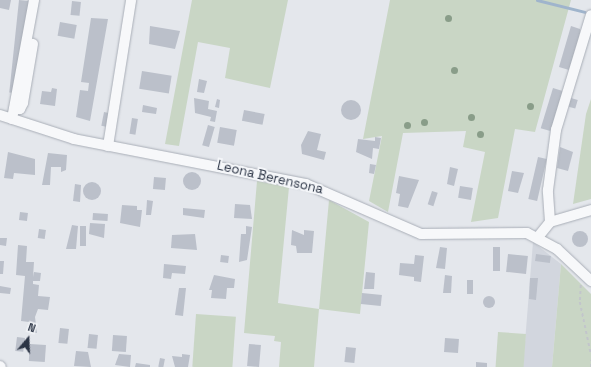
<!DOCTYPE html>
<html>
<head>
<meta charset="utf-8">
<style>
  body { margin:0 }
  #map { position:relative; width:591px; height:367px; overflow:hidden; background:#e4e7ec; font-family:"Space Grotesk",sans-serif }
  div>[style] { position:absolute }
  .built>* { inset:0; background:#d2d6de }
  .green>* { inset:0; background:#c9d6c5; transform-origin:0 0 }
  .stream>* { height:3px; margin:-1.5px; padding:0 1.5px; transform-origin:1.5px; border-radius:1.5px; background:#9fb4cc }
  .building>* { inset:0; background:#bbc0ca; transform-origin:0 0 }
  .round { border-radius:50% }
  .path>* { height:1.5px; margin-top:-0.75px; transform-origin:0; background:repeating-linear-gradient(90deg,#c2c5cb 0 3px,transparent 0 6px) }
  .roads { filter:drop-shadow(0 0 1px #a9aeb7) drop-shadow(0 0 1px #a9aeb7) }
  .minor>* { height:10px; margin:-5px; padding:0 5px; transform-origin:5px; border-radius:5px; background:#f7f8fa }
  .trees>* { width:7px; height:7px; margin:-3.5px; border-radius:50%; background:#899d89 }
  span { translate:-50% -50%; white-space:nowrap; text-align:center; line-height:1.15; -webkit-text-stroke:4px #f4f6f9; paint-order:stroke }
  .street-label { font-size:13px; color:#2b3445 }
  .north { position:absolute; left:8px; top:319px; width:40px; height:40px; -webkit-text-stroke:3px #f4f6f9; paint-order:stroke; rotate:19deg; font-size:11px; font-weight:700; line-height:16px; text-align:center; color:#2b3445 }
  .north::after { content:''; display:block; margin:auto; width:14px; height:18px; background:#2b3445; clip-path:polygon(50% 0,100% 100%,50% 72%,0 100%) }
</style>
</head>
<body>
<div id="map">
  <div class="built">
    <i style="clip-path:polygon(533px 242px,561px 264px,552px 367px,523px 367px)"></i>
  </div>
  <div class="green">
    <i style="clip-path:polygon(192px 0,288px 0,270px 88px,225px 78px,230px 48px,198px 42px,179px 146px,165px 144px)"></i>
    <i style="clip-path:polygon(390px 0,571px 0,535px 132px,515px 129px,498px 218px,471px 222px,485px 152px,463px 147px,466px 131px,403px 133px,388px 212px,369px 201px,382px 136px,363px 139px)"></i>
    <i style="clip-path:polygon(591px 99px,591px 199px,573px 204px,586px 114px)"></i>
    <i style="clip-path:polygon(257px 181px,289px 187px,278px 303px,319px 309px,329px 200px,369px 222px,360px 314px,319px 309px,314px 367px,279px 367px,281px 342px,274px 341px,275px 336px,244px 333px)"></i>
    <i style="clip-path:polygon(561px 264px,591px 294px,591px 367px,552px 367px)"></i>
    <i style="left:196px;top:314px;width:40px;height:53px;rotate:4deg"></i>
    <i style="left:498px;top:332px;width:28px;height:35px;rotate:4deg"></i>
  </div>
  <div class="stream">
    <i style="left:537px;top:0;width:49px;rotate:14deg"></i>
  </div>
  <div class="building">
    <i style="clip-path:polygon(0 0,11px 0,9px 10px,0 8px)"></i>
    <i style="left:19px;top:0;width:10px;height:93px;rotate:6deg"></i>
    <i style="left:72px;top:1px;width:9px;height:14px;rotate:6deg"></i>
    <i style="clip-path:polygon(91px 18px,108px 19px,90px 121px,76px 117px,80px 90px,88px 91px,89px 83px,81px 82px)"></i>
    <i style="left:60px;top:22px;width:17px;height:14px;rotate:10deg"></i>
    <i style="clip-path:polygon(150px 26px,180px 31px,175px 49px,149px 44px)"></i>
    <i style="clip-path:polygon(571px 26px,580px 29px,580px 33px,569px 70px,559px 67px)"></i>
    <i style="left:142px;top:71px;width:30px;height:18px;rotate:9deg"></i>
    <i style="clip-path:polygon(199px 79px,207px 81px,204px 93px,197px 92px)"></i>
    <i style="clip-path:polygon(52px 88px,57px 89px,55px 106px,40px 104px,42px 91px,51px 92px)"></i>
    <i style="left:553px;top:88px;width:10px;height:42px;rotate:17deg"></i>
    <i style="clip-path:polygon(194px 98px,209px 101px,208px 109px,217px 111px,215px 122px,210px 121px,211px 117px,195px 113px)"></i>
    <i style="left:571px;top:98px;width:7px;height:9px;rotate:16deg"></i>
    <i style="clip-path:polygon(217px 99px,220px 100px,219px 108px,215px 107px)"></i>
    <i class="round" style="left:341px;top:100px;width:20px;height:20px"></i>
    <i style="clip-path:polygon(143px 105px,157px 108px,156px 114px,142px 112px)"></i>
    <i style="left:244px;top:110px;width:21px;height:11px;rotate:11deg"></i>
    <i style="left:104px;top:112px;width:5px;height:14px;rotate:11deg"></i>
    <i style="left:132px;top:118px;width:6px;height:16px;rotate:9deg"></i>
    <i style="left:208px;top:125px;width:7px;height:21px;rotate:16deg"></i>
    <i style="left:220px;top:127px;width:17px;height:16px;rotate:10deg"></i>
    <i style="clip-path:polygon(308px 131px,321px 134px,317px 150px,326px 152px,324px 160px,302px 154px,301px 145px)"></i>
    <i style="clip-path:polygon(375px 137px,381px 138px,379px 149px,373px 148px,372px 159px,356px 152px,358px 139px,375px 141px)"></i>
    <i style="clip-path:polygon(560px 147px,573px 152px,568px 171px,557px 168px)"></i>
    <i style="clip-path:polygon(8px 152px,35px 159px,35px 175px,14px 173px,13px 179px,4px 178px)"></i>
    <i style="clip-path:polygon(48px 153px,67px 155px,66px 170px,61px 172px,61px 167px,51px 167px,50px 185px,42px 185px)"></i>
    <i style="left:538px;top:157px;width:9px;height:43px;rotate:13deg"></i>
    <i style="clip-path:polygon(370px 164px,376px 165px,374px 174px,369px 173px)"></i>
    <i style="clip-path:polygon(450px 167px,458px 169px,454px 186px,447px 184px)"></i>
    <i style="clip-path:polygon(512px 171px,524px 173px,518px 193px,508px 191px)"></i>
    <i class="round" style="left:183px;top:172px;width:18px;height:18px"></i>
    <i style="clip-path:polygon(399px 176px,419px 180px,408px 208px,398px 206px,400px 194px,396px 193px)"></i>
    <i style="left:154px;top:177px;width:12px;height:12px;rotate:5deg"></i>
    <i class="round" style="left:83px;top:182px;width:18px;height:18px"></i>
    <i style="clip-path:polygon(75px 184px,81px 185px,80px 202px,73px 201px)"></i>
    <i style="left:460px;top:186px;width:13px;height:12px;rotate:9deg"></i>
    <i style="left:432px;top:191px;width:6px;height:14px;rotate:18deg"></i>
    <i style="clip-path:polygon(147px 200px,153px 201px,151px 215px,146px 215px)"></i>
    <i style="clip-path:polygon(235px 204px,250px 205px,252px 219px,234px 218px)"></i>
    <i style="clip-path:polygon(122px 205px,137px 206px,137px 210px,142px 210px,140px 227px,120px 223px)"></i>
    <i style="clip-path:polygon(183px 208px,205px 210px,204px 218px,183px 215px)"></i>
    <i style="left:20px;top:212px;width:8px;height:8px;rotate:7deg"></i>
    <i style="left:93px;top:213px;width:15px;height:7px;rotate:4deg"></i>
    <i style="clip-path:polygon(90px 223px,105px 224px,104px 238px,89px 234px)"></i>
    <i style="clip-path:polygon(72px 225px,78px 226px,76px 249px,66px 249px)"></i>
    <i style="left:80px;top:226px;width:6px;height:20px"></i>
    <i style="clip-path:polygon(246px 226px,252px 227px,247px 260px,239px 262px,241px 234px,246px 234px)"></i>
    <i style="left:39px;top:229px;width:7px;height:9px;rotate:8deg"></i>
    <i style="clip-path:polygon(292px 230px,304px 235px,304px 230px,314px 231px,312px 253px,297px 253px,296px 246px,291px 245px)"></i>
    <i class="round" style="left:572px;top:231px;width:16px;height:16px"></i>
    <i style="clip-path:polygon(195px 234px,197px 250px,171px 248px,172px 235px)"></i>
    <i style="clip-path:polygon(0 238px,7px 238px,6px 246px,0 245px)"></i>
    <i style="clip-path:polygon(18px 245px,27px 246px,26px 262px,34px 262px,33px 277px,34px 272px,41px 273px,40px 281px,33px 281px,33px 284px,39px 285px,38px 296px,50px 297px,48px 310px,38px 309px,35px 317px,37px 333px,28px 332px,29px 322px,21px 321px,25px 276px,16px 275px)"></i>
    <i style="clip-path:polygon(440px 247px,447px 248px,445px 269px,436px 268px)"></i>
    <i style="left:493px;top:247px;width:7px;height:24px"></i>
    <i style="left:508px;top:254px;width:20px;height:18px;rotate:6deg"></i>
    <i style="left:536px;top:254px;width:15px;height:7px;rotate:8deg"></i>
    <i style="left:221px;top:255px;width:8px;height:7px;rotate:7deg"></i>
    <i style="clip-path:polygon(415px 255px,424px 256px,421px 282px,414px 281px,414px 277px,399px 275px,400px 263px,414px 264px)"></i>
    <i style="clip-path:polygon(0 261px,4px 261px,3px 274px,0 274px)"></i>
    <i style="clip-path:polygon(164px 264px,186px 266px,185px 274px,172px 273px,171px 279px,163px 278px)"></i>
    <i style="clip-path:polygon(366px 272px,375px 273px,374px 289px,364px 289px)"></i>
    <i style="clip-path:polygon(214px 275px,235px 279px,234px 288px,227px 288px,226px 299px,211px 298px,212px 290px,209px 290px)"></i>
    <i style="clip-path:polygon(445px 275px,452px 276px,451px 293px,443px 293px)"></i>
    <i style="clip-path:polygon(530px 278px,538px 278px,536px 300px,529px 299px)"></i>
    <i style="left:467px;top:280px;width:6px;height:14px"></i>
    <i style="clip-path:polygon(0 286px,11px 288px,10px 294px,0 293px)"></i>
    <i style="clip-path:polygon(179px 288px,186px 288px,183px 316px,175px 315px)"></i>
    <i style="left:362px;top:293px;width:20px;height:11px;rotate:6deg"></i>
    <i class="round" style="left:483px;top:296px;width:12px;height:12px"></i>
    <i style="left:60px;top:328px;width:9px;height:15px;rotate:6deg"></i>
    <i style="left:89px;top:334px;width:9px;height:14px;rotate:6deg"></i>
    <i style="left:113px;top:335px;width:14px;height:16px;rotate:4deg"></i>
    <i style="left:17px;top:337px;width:8px;height:14px;rotate:7deg"></i>
    <i style="left:445px;top:338px;width:14px;height:14px;rotate:4deg"></i>
    <i style="left:30px;top:344px;width:16px;height:17px;rotate:4deg"></i>
    <i style="left:249px;top:344px;width:12px;height:22px;rotate:5deg"></i>
    <i style="left:346px;top:347px;width:10px;height:15px;rotate:6deg"></i>
    <i style="clip-path:polygon(76px 351px,88px 352px,91px 367px,74px 366px)"></i>
    <i style="clip-path:polygon(119px 354px,131px 355px,130px 367px,115px 365px)"></i>
    <i style="clip-path:polygon(182px 354px,190px 355px,188px 367px,175px 367px,172px 356px,182px 357px)"></i>
    <i style="left:160px;top:358px;width:5px;height:9px;rotate:11deg"></i>
    <i style="clip-path:polygon(476px 362px,487px 363px,487px 367px,476px 367px)"></i>
    <i style="clip-path:polygon(136px 363px,150px 365px,150px 367px,135px 367px)"></i>
  </div>
  <div class="path">
    <i style="left:581px;top:285px;width:17px;rotate:93deg"></i>
    <i style="left:580px;top:302px;width:53px;rotate:78.1deg"></i>
    <i style="left:591px;top:367px;width:7px;rotate:-90deg"></i>
  </div>
  <div class="roads">
    <div class="minor">
      <i style="left:14px;top:109px;width:6px"></i>
      <i style="left:20px;top:109px;width:7px;rotate:-63deg"></i>
      <i style="left:23px;top:103px;width:60px;rotate:-80.4deg"></i>
      <i style="left:0;top:115px;width:78px;rotate:18deg"></i>
      <i style="left:74px;top:139px;width:236px;rotate:11deg"></i>
      <i style="left:306px;top:184px;width:125px;rotate:23.5deg"></i>
      <i style="left:421px;top:234px;width:106px;rotate:-0.5deg"></i>
      <i style="left:527px;top:233px;width:34px;rotate:28deg"></i>
      <i style="left:557px;top:249px;width:47px;rotate:43.3deg"></i>
      <i style="left:12px;top:119px;width:121px;rotate:-79.5deg"></i>
      <i style="left:108px;top:146px;width:148px;rotate:-81deg"></i>
      <i style="left:550px;top:222px;width:32px;rotate:-94deg"></i>
      <i style="left:548px;top:190px;width:61px;rotate:-82.4deg"></i>
      <i style="left:556px;top:130px;width:120px;rotate:-73.1deg"></i>
      <i style="left:538px;top:237px;width:19px;rotate:-51deg"></i>
      <i style="left:550px;top:222px;width:43px;rotate:-16.3deg"></i>
      <i style="left:0;top:366px;width:1px;rotate:45deg"></i>
    </div>
  </div>
  <div class="trees">
    <i style="left:448px;top:18px"></i>
    <i style="left:454px;top:70px"></i>
    <i style="left:530px;top:106px"></i>
    <i style="left:471px;top:117px"></i>
    <i style="left:424px;top:122px"></i>
    <i style="left:407px;top:125px"></i>
    <i style="left:480px;top:134px"></i>
  </div>
  <div class="street-label">
    <span style="left:270px;top:178px;rotate:13deg">Leona Berensona</span>
  </div>
  <div class="north">N</div>
</div>
</body>
</html>
